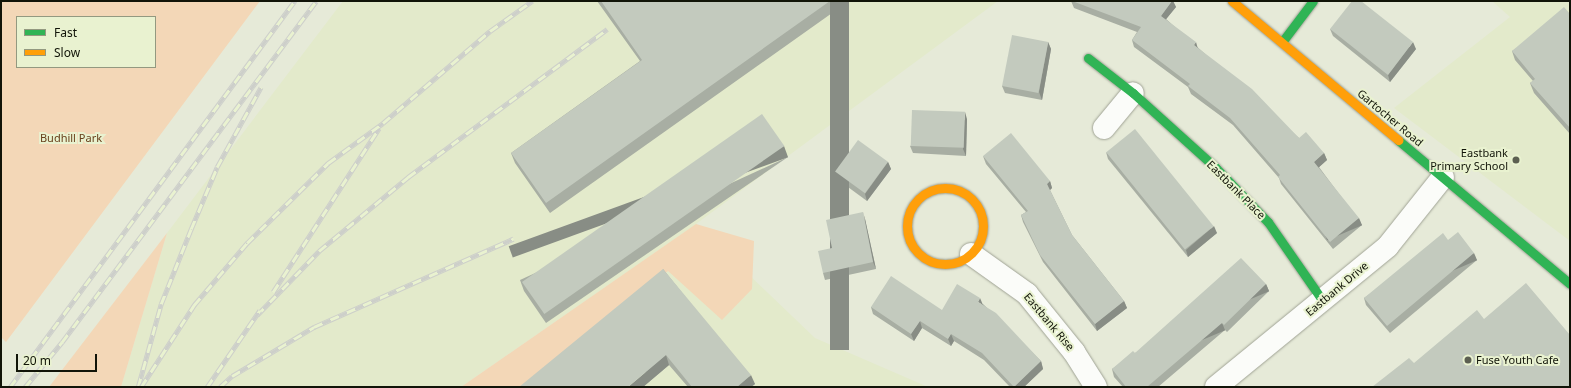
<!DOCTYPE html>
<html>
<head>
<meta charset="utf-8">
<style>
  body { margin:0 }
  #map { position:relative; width:1571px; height:388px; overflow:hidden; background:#e6ead8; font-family:"Noto Sans",sans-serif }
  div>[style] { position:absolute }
  .built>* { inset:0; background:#e3eacb }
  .green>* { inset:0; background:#f3d7b7 }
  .roads { filter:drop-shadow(0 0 1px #a0a395) drop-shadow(0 0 1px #a0a395) }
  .street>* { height:22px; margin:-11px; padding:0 11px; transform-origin:11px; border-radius:11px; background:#fbfcf9 }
  .fast>* { height:9px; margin:-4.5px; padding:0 4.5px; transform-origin:4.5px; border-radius:4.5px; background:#30b455 }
  .slow>* { height:9px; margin:-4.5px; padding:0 4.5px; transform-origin:4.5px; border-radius:4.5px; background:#ff9f0a }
  .slow>.ring { margin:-4.5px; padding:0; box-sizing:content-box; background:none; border:9px solid #ff9f0a; border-radius:50% }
  .rail>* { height:4.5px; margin-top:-2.25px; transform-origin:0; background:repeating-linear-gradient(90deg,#e9f2d0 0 9px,#cdcfca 0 18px); box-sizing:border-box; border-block:1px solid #cdcfca }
  .wall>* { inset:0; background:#a8aea3 }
  .shaded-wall>* { inset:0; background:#888d85; transform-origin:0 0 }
  .building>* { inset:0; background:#c3cabe; transform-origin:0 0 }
  .dots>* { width:11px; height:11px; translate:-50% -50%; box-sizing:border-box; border:2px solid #e9f2d0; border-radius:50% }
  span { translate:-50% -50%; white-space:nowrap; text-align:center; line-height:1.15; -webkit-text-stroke:4px #e9f2d0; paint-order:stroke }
  .street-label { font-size:11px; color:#111408 }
  .park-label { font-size:11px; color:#69411c }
  .poi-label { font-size:11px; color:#111408 }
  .right { translate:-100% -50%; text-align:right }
  .left { translate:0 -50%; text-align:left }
  .frame { position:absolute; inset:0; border:2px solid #111408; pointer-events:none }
  .legend { position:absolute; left:16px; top:16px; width:140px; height:52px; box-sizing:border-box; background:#e9f2d0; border:1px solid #939980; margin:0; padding:5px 7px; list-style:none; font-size:12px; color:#111408 }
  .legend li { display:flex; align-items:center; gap:8px; height:20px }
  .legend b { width:20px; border:1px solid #939980 }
  .scale { position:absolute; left:16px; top:354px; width:81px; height:18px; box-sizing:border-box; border:2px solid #111408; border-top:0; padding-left:5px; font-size:12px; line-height:14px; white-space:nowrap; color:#111408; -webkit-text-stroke:3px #e9f2d0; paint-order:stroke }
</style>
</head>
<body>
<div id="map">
  <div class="built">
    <i style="clip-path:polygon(343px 1px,998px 1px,696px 224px,815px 338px,928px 387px,506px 387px,692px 227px,461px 387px,121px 387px,167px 233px)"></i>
    <i style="clip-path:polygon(1492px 1px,1570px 1px,1570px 241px,1394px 108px,1510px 17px)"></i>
  </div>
  <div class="green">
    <i style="clip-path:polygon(evenodd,1px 1px,260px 1px,6px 342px,1px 337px,1px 1px,17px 17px,155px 17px,155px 67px,17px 67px,17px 17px)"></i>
    <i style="clip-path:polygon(696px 224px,754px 241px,752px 289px,722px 320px,668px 271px,527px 387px,461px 387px)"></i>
    <i style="clip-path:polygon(167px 233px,121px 387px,49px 387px)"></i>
  </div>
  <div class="roads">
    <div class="street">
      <i style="left:1104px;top:128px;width:45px;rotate:-50.4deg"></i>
      <i style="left:971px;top:254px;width:69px;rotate:35.5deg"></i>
      <i style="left:1027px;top:294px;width:75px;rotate:51deg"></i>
      <i style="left:1074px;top:352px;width:41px;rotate:57.8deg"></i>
      <i style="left:1216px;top:387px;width:222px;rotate:-39.3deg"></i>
      <i style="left:1388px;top:246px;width:88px;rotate:-51.4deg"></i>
    </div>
    <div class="fast">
      <i style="left:1282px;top:42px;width:51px;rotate:-52.9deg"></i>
      <i style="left:1088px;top:58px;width:57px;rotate:37.9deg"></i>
      <i style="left:1133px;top:93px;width:112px;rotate:42.1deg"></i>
      <i style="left:1216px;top:168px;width:75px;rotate:46.1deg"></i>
      <i style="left:1268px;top:222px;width:96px;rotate:55.2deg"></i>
      <i style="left:1398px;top:140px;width:224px;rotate:39.9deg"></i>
    </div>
    <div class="slow">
      <i style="left:1232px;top:1px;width:217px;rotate:39.9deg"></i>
      <i class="ring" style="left:907px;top:188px;width:67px;height:67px"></i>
    </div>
  </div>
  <div class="rail">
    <i style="left:273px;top:292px;width:195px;rotate:-57.1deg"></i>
    <i style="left:257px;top:315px;width:89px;rotate:-45.9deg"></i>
    <i style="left:319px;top:251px;width:116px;rotate:-39.7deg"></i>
    <i style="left:408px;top:177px;width:248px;rotate:-36.6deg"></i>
    <i style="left:10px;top:387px;width:480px;rotate:-53.6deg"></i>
    <i style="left:25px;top:387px;width:58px;rotate:-50.6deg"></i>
    <i style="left:62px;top:342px;width:425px;rotate:-53.3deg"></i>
    <i style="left:138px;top:387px;width:86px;rotate:-74.5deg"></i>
    <i style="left:161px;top:304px;width:81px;rotate:-68.2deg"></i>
    <i style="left:191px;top:229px;width:67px;rotate:-67.2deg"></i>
    <i style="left:217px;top:167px;width:91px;rotate:-61.2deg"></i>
    <i style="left:141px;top:387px;width:98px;rotate:-57.1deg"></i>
    <i style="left:194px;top:305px;width:82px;rotate:-49.5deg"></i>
    <i style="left:247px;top:243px;width:114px;rotate:-44.6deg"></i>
    <i style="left:328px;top:163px;width:68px;rotate:-36deg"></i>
    <i style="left:383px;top:123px;width:141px;rotate:-40.7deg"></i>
    <i style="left:490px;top:31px;width:52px;rotate:-35.5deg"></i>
    <i style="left:207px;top:387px;width:93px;rotate:-55.5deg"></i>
    <i style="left:220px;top:387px;width:16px;rotate:-43deg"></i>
    <i style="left:232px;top:376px;width:96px;rotate:-30.9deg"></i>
    <i style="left:314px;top:327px;width:218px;rotate:-23.9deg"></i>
  </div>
  <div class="wall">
    <i style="clip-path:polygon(597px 1px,849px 1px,550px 213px,515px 163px,511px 153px,640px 61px)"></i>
    <i style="clip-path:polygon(1071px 1px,1173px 1px,1176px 7px,1166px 19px,1299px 138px,1324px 153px,1327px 160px,1319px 167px,1362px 225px,1333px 249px,1281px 184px,1279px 178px,1233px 125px,1191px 94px,1188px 87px,1134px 47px,1132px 40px,1137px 32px,1074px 8px)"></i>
    <i style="clip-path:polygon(1570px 14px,1570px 134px,1534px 93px,1530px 83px,1533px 81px,1515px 60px,1512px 51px)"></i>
    <i style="clip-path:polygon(1330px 29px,1416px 49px,1390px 82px,1333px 36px)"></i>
    <i style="clip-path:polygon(1048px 42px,1051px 49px,1042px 100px,1005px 93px,1002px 86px)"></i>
    <i style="clip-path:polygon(967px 119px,966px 156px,913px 153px,910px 146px)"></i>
    <i style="clip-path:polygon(1106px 152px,1217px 233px,1188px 257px,1108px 159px)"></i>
    <i style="clip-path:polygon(983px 156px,1050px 181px,1052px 188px,1050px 190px,1072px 235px,1124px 301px,1127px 308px,1097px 331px,1043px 262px,1023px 222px,1021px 215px,1026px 212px,986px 164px)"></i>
    <i style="clip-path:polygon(788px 157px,546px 323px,524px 291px,520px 280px)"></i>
    <i style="clip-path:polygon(888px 162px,891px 169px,867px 201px,837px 179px,835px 172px)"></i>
    <i style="clip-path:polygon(865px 219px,876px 269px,825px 280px,823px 273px,832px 248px)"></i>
    <i style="clip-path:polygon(1448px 240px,1477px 260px,1390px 333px,1366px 305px,1364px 298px)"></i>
    <i style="clip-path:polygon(663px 269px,755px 384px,751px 387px,688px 387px,669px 365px,643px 387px)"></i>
    <i style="clip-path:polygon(1266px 284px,1269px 291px,1227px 332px,1225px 330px,1158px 387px,1123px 387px,1114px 377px,1112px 369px,1135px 353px)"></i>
    <i style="clip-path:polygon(983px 304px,1041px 361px,1043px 369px,1024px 387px,1010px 387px,984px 360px,954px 341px,951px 346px,922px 328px,914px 341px,873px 314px,871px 307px,942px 310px)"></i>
  </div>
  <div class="shaded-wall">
    <i style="left:830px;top:1px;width:19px;height:349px"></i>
    <i style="clip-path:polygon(1172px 1px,1173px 1px,1176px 7px,1163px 23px,1161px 16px)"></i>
    <i style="clip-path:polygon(1048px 42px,1051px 49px,1042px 100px,1039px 92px)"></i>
    <i style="clip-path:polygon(1196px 42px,1198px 49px,1194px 45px)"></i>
    <i style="clip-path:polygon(1413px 42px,1416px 49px,1390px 82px,1388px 75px)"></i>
    <i style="clip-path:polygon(965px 112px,967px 119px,966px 156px,963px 149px)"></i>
    <i style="left:784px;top:146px;width:12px;height:293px;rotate:70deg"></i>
    <i style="clip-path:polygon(1324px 153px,1327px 160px,1317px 169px,1314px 162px)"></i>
    <i style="clip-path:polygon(888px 162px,891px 169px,867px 201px,865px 194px)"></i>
    <i style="clip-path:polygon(1050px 181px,1052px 188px,1049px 191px,1047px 184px)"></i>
    <i style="clip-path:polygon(863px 212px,865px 219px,876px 269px,873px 262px)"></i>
    <i style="left:1359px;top:218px;width:8px;height:38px;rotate:67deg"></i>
    <i style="clip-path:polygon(1214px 226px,1217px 233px,1188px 257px,1186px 250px)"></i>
    <i style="left:1474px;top:253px;width:8px;height:114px;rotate:67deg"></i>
    <i style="left:1266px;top:284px;width:8px;height:59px;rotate:67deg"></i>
    <i style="clip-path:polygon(980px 298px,983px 305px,978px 302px)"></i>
    <i style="clip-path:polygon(1124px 301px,1127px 308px,1097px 331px,1095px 324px)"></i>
    <i style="clip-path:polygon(920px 321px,922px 328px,914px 341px,911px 334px)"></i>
    <i style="left:1222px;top:323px;width:8px;height:99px;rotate:67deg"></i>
    <i style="clip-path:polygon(951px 334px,954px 341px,951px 346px,948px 339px)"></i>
    <i style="clip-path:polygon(666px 355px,669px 365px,643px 387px,628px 387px)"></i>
    <i style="clip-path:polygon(1041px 361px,1043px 369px,1024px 387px,1014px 387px)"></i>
    <i style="clip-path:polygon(751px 375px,755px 384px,751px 387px,737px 387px)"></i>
  </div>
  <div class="building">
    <i style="clip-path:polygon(601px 1px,830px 1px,546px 203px,511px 153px,642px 60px)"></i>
    <i style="clip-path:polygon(1072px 1px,1172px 1px,1161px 16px,1196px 42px,1194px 45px,1252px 89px,1299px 138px,1306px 132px,1324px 153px,1314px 162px,1359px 218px,1330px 242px,1278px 177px,1280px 175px,1230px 118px,1188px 86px,1190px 84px,1132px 40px,1141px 27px)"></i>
    <i style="clip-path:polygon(1352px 1px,1361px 1px,1413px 42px,1388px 75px,1330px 29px)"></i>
    <i style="clip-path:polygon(1564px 7px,1570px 14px,1570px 128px,1530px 83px,1535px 79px,1512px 51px)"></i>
    <i style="left:1012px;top:35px;width:37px;height:52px;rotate:11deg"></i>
    <i style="left:912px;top:110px;width:53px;height:36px;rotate:2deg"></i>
    <i style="left:762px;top:114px;width:39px;height:293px;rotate:55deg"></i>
    <i style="left:1135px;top:129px;width:125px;height:37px;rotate:51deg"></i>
    <i style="clip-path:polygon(1011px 133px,1050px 181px,1047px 184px,1072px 235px,1124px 301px,1095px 324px,1040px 255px,1021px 215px,1028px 211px,983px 156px)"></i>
    <i style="left:858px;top:140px;width:37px;height:39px;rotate:36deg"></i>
    <i style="clip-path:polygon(863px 212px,873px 262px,823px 273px,818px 251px,832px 248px,826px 220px)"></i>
    <i style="clip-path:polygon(1458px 232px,1474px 253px,1387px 326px,1364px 298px,1443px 233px,1448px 240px)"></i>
    <i style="clip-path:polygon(1241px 258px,1266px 284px,1224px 325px,1222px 323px,1147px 387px,1126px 387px,1112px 369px,1133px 351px,1135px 353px)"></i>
    <i style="clip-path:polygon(663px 269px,751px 375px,737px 387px,692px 387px,666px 355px,628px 387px,519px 387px)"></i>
    <i style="clip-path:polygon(891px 276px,942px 310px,957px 284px,980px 298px,978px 302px,996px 313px,1041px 361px,1014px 387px,982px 353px,951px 334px,948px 339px,920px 321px,911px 334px,871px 307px)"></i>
    <i style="clip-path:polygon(1526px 283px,1570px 335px,1570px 387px,1372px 387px,1409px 358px,1414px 363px,1477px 310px,1484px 319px)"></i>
  </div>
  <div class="dots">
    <i style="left:1516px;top:160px;background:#5c5f51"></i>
    <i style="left:1468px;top:360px;background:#5c5f51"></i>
  </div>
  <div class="street-label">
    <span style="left:1390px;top:118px;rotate:40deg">Gartocher Road</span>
    <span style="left:1236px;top:190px;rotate:45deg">Eastbank Place</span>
    <span style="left:1337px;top:289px;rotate:-40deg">Eastbank Drive</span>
    <span style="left:1049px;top:322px;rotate:50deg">Eastbank Rise</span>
  </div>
  <div class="park-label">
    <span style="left:71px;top:138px">Budhill Park</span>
  </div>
  <div class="poi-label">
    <span class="right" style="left:1508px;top:160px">Eastbank<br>Primary School</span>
    <span class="left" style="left:1476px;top:360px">Fuse Youth Cafe</span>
  </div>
  <div class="frame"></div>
  <ul class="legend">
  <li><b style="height:5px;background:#30b455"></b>Fast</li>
  <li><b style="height:5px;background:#ff9f0a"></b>Slow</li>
  </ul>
  <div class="scale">20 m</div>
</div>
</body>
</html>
